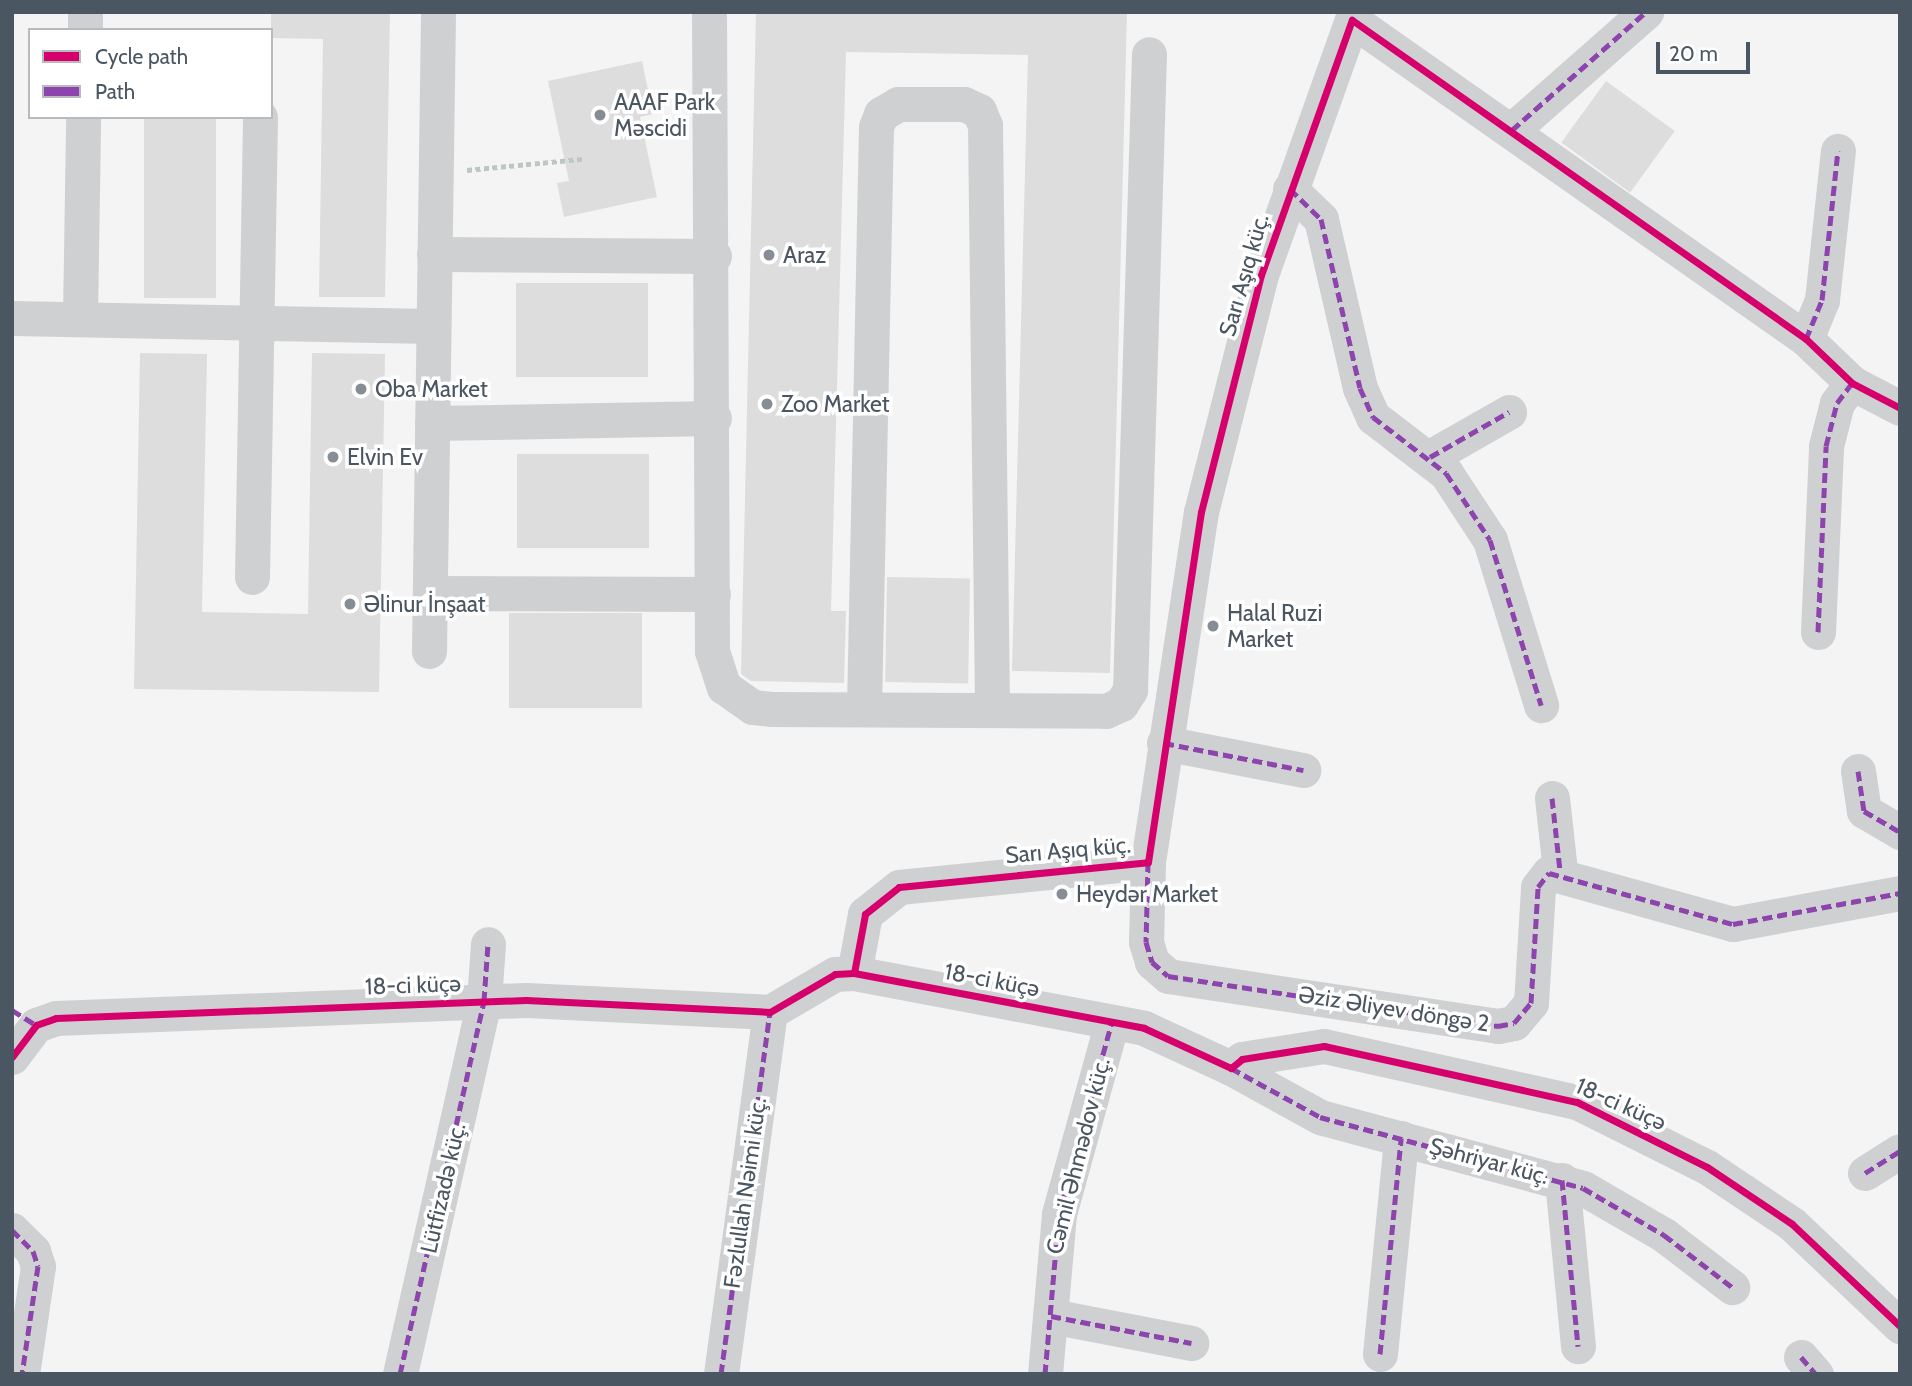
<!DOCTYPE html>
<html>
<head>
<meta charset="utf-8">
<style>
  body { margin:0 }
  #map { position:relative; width:1912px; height:1386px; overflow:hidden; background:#f4f4f4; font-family:Cabin,sans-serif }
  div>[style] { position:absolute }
  .building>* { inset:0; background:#ddddde; transform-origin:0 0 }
  .path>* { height:4.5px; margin-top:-2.25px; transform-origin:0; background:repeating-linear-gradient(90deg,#bcc7c4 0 5px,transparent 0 8.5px) }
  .minor>* { height:35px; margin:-17.5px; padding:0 17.5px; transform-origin:17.5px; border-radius:17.5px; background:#ced0d2 }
  .quiet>* { height:5px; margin-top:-2.5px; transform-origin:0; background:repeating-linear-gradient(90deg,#8e44ad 0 10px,transparent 0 15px) }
  .cycleway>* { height:7px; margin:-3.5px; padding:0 3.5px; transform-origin:3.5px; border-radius:3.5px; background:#d6006c }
  .dots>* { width:19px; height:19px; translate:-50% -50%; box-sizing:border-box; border:4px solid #fff; border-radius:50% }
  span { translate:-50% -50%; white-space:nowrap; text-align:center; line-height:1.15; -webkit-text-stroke:7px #fff; paint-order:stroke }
  .poi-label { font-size:23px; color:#4a5661 }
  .left { translate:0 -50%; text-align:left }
  .street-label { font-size:23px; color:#4a5661 }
  .frame { position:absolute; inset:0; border:14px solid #4a5661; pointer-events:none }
  .legend { position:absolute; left:28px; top:28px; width:245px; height:91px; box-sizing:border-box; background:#fff; border:2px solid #b7bbc0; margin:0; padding:9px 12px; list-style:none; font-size:21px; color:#4a5661 }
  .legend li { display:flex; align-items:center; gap:14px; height:35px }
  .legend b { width:35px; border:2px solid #b7bbc0 }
  .scale { position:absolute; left:1656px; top:42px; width:94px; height:32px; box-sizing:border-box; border:4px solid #4a5661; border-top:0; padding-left:9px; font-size:21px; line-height:24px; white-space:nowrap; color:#4a5661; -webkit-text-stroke:5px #fff; paint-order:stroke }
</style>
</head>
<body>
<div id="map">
  <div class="building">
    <i style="clip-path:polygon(271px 12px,390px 12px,385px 297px,319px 297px,323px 39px,271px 38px)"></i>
    <i style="clip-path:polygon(756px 12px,1127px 12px,1110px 673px,1012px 671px,1028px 55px,846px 52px,831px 611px,846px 611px,844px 683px,751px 681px,741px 674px)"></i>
    <i style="clip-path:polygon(642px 61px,653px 114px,640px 117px,657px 197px,564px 217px,557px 183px,569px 181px,548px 81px)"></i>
    <i style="left:1606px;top:81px;width:85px;height:76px;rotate:36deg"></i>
    <i style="left:144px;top:117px;width:72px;height:181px"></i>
    <i style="left:516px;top:283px;width:132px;height:94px"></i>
    <i style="clip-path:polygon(140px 353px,207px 354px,202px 612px,308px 614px,312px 353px,385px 354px,379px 692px,134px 689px)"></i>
    <i style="left:517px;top:454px;width:132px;height:94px"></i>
    <i style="left:887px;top:577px;width:83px;height:105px;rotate:1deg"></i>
    <i style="left:509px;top:613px;width:133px;height:95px"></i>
  </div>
  <div class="path">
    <i style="left:467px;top:170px;width:116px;rotate:-5.5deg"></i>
  </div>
  <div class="minor">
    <i style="left:709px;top:12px;width:639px;rotate:89.73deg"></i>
    <i style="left:712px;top:651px;width:38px;rotate:72deg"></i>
    <i style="left:724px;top:687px;width:35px;rotate:35deg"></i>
    <i style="left:753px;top:707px;width:18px;rotate:6deg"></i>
    <i style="left:771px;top:709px;width:335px;rotate:0.3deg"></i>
    <i style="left:1106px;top:711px;width:17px;rotate:-25deg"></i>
    <i style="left:1121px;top:704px;width:17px;rotate:-57deg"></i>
    <i style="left:1130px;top:690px;width:636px;rotate:-88.29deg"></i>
    <i style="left:85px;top:30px;width:18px;rotate:-90deg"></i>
    <i style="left:1512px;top:130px;width:179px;rotate:-41.4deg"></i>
    <i style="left:1290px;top:189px;width:43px;rotate:44.1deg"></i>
    <i style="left:1321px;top:219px;width:173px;rotate:77deg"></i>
    <i style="left:1360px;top:388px;width:32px;rotate:66deg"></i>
    <i style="left:1373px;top:417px;width:92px;rotate:37.5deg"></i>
    <i style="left:1446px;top:473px;width:80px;rotate:56.7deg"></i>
    <i style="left:1490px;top:540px;width:173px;rotate:72.8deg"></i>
    <i style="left:434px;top:254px;width:280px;rotate:0.4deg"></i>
    <i style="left:12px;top:318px;width:420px;rotate:1.1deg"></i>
    <i style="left:80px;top:318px;width:201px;rotate:-89.1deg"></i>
    <i style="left:1806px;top:339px;width:42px;rotate:-67.7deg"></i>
    <i style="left:1822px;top:300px;width:150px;rotate:-83.9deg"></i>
    <i style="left:432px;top:423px;width:282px;rotate:-1deg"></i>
    <i style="left:1430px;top:457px;width:91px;rotate:-29.7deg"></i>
    <i style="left:252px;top:577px;width:460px;rotate:-89deg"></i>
    <i style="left:430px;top:593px;width:283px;rotate:0.2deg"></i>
    <i style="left:1818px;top:632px;width:186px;rotate:-87.5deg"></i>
    <i style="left:1826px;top:446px;width:44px;rotate:-75.7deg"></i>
    <i style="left:1837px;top:403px;width:25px;rotate:-53deg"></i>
    <i style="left:429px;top:651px;width:639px;rotate:-89.19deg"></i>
    <i style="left:864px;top:708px;width:581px;rotate:-88.82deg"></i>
    <i style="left:876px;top:127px;width:14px;rotate:-69deg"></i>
    <i style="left:881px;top:114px;width:20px;rotate:-30deg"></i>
    <i style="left:898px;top:104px;width:66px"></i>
    <i style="left:964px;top:104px;width:17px;rotate:25deg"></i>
    <i style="left:979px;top:111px;width:15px;rotate:67deg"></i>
    <i style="left:985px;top:125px;width:582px;rotate:89.31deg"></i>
    <i style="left:1164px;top:743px;width:142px;rotate:11deg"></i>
    <i style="left:1858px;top:771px;width:40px;rotate:81.5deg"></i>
    <i style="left:1864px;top:811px;width:42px;rotate:30.3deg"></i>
    <i style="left:1552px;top:798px;width:73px;rotate:83.7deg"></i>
    <i style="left:1148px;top:862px;width:80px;rotate:91.4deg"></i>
    <i style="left:1146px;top:942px;width:21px;rotate:73deg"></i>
    <i style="left:1152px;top:962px;width:21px;rotate:41deg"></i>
    <i style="left:1168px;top:976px;width:334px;rotate:8.6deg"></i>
    <i style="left:1498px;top:1026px;width:16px;rotate:-11deg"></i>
    <i style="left:1514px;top:1023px;width:26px;rotate:-50deg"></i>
    <i style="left:1531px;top:1003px;width:116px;rotate:-86.5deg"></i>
    <i style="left:1538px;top:887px;width:18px;rotate:-52deg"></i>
    <i style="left:1549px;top:873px;width:191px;rotate:15.5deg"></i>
    <i style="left:1733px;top:924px;width:170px;rotate:-10.5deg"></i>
    <i style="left:854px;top:973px;width:60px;rotate:-79.4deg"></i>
    <i style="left:865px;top:914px;width:43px;rotate:-38.5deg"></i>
    <i style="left:899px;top:887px;width:250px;rotate:-5.7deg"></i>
    <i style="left:1148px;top:862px;width:354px;rotate:-81.4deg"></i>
    <i style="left:1201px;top:512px;width:244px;rotate:-75.8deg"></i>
    <i style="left:1261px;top:275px;width:271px;rotate:-70.4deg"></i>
    <i style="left:1352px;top:20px;width:555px;rotate:35.09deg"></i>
    <i style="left:1806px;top:339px;width:64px;rotate:43.7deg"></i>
    <i style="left:1852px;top:383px;width:54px;rotate:27.5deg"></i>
    <i style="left:12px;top:1057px;width:40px;rotate:-53deg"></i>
    <i style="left:36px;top:1025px;width:21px;rotate:-19deg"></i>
    <i style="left:56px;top:1018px;width:470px;rotate:-2.2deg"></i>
    <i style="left:526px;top:1000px;width:244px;rotate:2.8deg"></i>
    <i style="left:770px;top:1012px;width:75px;rotate:-30.3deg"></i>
    <i style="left:835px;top:974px;width:19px;rotate:-3deg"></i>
    <i style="left:854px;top:973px;width:295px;rotate:10.7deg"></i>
    <i style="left:1144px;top:1028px;width:96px;rotate:24.7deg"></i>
    <i style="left:1231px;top:1068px;width:14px;rotate:-39deg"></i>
    <i style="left:1242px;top:1059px;width:83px;rotate:-9deg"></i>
    <i style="left:1324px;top:1046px;width:259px;rotate:12.5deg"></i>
    <i style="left:1577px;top:1102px;width:145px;rotate:26.6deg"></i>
    <i style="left:1707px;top:1167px;width:102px;rotate:33.8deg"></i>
    <i style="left:1792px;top:1224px;width:149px;rotate:43.4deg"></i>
    <i style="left:1231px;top:1068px;width:102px;rotate:28.8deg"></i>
    <i style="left:1320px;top:1117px;width:272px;rotate:15.1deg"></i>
    <i style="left:1583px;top:1188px;width:94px;rotate:30.1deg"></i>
    <i style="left:1664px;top:1235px;width:86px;rotate:37.4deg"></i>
    <i style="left:1865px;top:1173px;width:41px;rotate:-32.2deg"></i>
    <i style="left:1562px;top:1180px;width:167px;rotate:84.5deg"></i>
    <i style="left:12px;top:1230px;width:30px;rotate:45deg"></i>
    <i style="left:33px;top:1251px;width:16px;rotate:72deg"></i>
    <i style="left:38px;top:1266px;width:109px;rotate:98.4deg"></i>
    <i style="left:1051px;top:1316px;width:143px;rotate:10.9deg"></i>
    <i style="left:1380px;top:1354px;width:217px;rotate:-84.4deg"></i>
    <i style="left:1801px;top:1357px;width:23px;rotate:49deg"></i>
    <i style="left:400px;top:1374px;width:382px;rotate:-77.3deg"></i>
    <i style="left:484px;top:1001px;width:57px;rotate:-86deg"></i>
    <i style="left:721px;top:1374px;width:365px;rotate:-82.3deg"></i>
    <i style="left:1045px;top:1374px;width:161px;rotate:-85deg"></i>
    <i style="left:1059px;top:1214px;width:199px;rotate:-74.6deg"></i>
  </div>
  <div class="quiet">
    <i style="left:1512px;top:130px;width:179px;rotate:-41.4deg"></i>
    <i style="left:1290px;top:189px;width:43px;rotate:44.1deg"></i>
    <i style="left:1321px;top:219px;width:173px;rotate:77deg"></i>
    <i style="left:1360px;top:388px;width:32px;rotate:66deg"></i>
    <i style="left:1373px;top:417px;width:92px;rotate:37.5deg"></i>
    <i style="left:1446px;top:473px;width:80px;rotate:56.7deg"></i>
    <i style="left:1490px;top:540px;width:173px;rotate:72.8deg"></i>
    <i style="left:1806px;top:339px;width:42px;rotate:-67.7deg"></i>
    <i style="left:1822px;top:300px;width:150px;rotate:-83.9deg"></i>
    <i style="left:1430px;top:457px;width:91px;rotate:-29.7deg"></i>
    <i style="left:1818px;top:632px;width:186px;rotate:-87.5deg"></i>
    <i style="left:1826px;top:446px;width:44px;rotate:-75.7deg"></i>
    <i style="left:1837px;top:403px;width:25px;rotate:-53deg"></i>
    <i style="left:1164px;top:743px;width:142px;rotate:11deg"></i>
    <i style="left:1858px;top:771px;width:40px;rotate:81.5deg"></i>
    <i style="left:1864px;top:811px;width:42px;rotate:30.3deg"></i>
    <i style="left:1552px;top:798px;width:73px;rotate:83.7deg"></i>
    <i style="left:1148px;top:862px;width:80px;rotate:91.4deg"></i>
    <i style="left:1146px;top:942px;width:21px;rotate:73deg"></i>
    <i style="left:1152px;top:962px;width:21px;rotate:41deg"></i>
    <i style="left:1168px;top:976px;width:334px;rotate:8.6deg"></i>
    <i style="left:1498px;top:1026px;width:16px;rotate:-11deg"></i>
    <i style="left:1514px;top:1023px;width:26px;rotate:-50deg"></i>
    <i style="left:1531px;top:1003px;width:116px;rotate:-86.5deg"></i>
    <i style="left:1538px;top:887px;width:18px;rotate:-52deg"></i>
    <i style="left:1549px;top:873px;width:191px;rotate:15.5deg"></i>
    <i style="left:1733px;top:924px;width:170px;rotate:-10.5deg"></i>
    <i style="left:12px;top:1010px;width:28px;rotate:32deg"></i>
    <i style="left:1231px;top:1068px;width:102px;rotate:28.8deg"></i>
    <i style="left:1320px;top:1117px;width:272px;rotate:15.1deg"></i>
    <i style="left:1583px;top:1188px;width:94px;rotate:30.1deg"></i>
    <i style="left:1664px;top:1235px;width:86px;rotate:37.4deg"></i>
    <i style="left:1865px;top:1173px;width:41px;rotate:-32.2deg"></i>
    <i style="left:1562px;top:1180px;width:167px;rotate:84.5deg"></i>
    <i style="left:12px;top:1230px;width:30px;rotate:45deg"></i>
    <i style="left:33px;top:1251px;width:16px;rotate:72deg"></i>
    <i style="left:38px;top:1266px;width:109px;rotate:98.4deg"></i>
    <i style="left:1051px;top:1316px;width:143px;rotate:10.9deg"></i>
    <i style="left:1380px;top:1354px;width:217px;rotate:-84.4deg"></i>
    <i style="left:1801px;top:1357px;width:23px;rotate:49deg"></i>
    <i style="left:400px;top:1374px;width:382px;rotate:-77.3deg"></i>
    <i style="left:484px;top:1001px;width:57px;rotate:-86deg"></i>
    <i style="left:721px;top:1374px;width:365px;rotate:-82.3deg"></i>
    <i style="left:1045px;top:1374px;width:161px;rotate:-85deg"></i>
    <i style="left:1059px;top:1214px;width:199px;rotate:-74.6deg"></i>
  </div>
  <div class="cycleway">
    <i style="left:854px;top:973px;width:60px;rotate:-79.4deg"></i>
    <i style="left:865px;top:914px;width:43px;rotate:-38.5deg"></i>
    <i style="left:899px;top:887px;width:250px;rotate:-5.7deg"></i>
    <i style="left:1148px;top:862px;width:354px;rotate:-81.4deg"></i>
    <i style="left:1201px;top:512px;width:244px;rotate:-75.8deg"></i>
    <i style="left:1261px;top:275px;width:271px;rotate:-70.4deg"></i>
    <i style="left:1352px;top:20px;width:555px;rotate:35.09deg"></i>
    <i style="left:1806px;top:339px;width:64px;rotate:43.7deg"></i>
    <i style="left:1852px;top:383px;width:54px;rotate:27.5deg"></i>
    <i style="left:12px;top:1057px;width:40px;rotate:-53deg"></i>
    <i style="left:36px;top:1025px;width:21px;rotate:-19deg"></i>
    <i style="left:56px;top:1018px;width:470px;rotate:-2.2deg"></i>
    <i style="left:526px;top:1000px;width:244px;rotate:2.8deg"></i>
    <i style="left:770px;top:1012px;width:75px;rotate:-30.3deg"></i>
    <i style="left:835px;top:974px;width:19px;rotate:-3deg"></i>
    <i style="left:854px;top:973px;width:295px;rotate:10.7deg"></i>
    <i style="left:1144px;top:1028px;width:96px;rotate:24.7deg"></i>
    <i style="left:1231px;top:1068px;width:14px;rotate:-39deg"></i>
    <i style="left:1242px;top:1059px;width:83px;rotate:-9deg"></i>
    <i style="left:1324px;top:1046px;width:259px;rotate:12.5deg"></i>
    <i style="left:1577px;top:1102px;width:145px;rotate:26.6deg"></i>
    <i style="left:1707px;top:1167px;width:102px;rotate:33.8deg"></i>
    <i style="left:1792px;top:1224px;width:149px;rotate:43.4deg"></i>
  </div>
  <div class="dots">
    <i style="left:600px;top:115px;background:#868d94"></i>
    <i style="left:769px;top:255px;background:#868d94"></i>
    <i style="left:361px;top:389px;background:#868d94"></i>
    <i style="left:767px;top:404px;background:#868d94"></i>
    <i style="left:333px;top:457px;background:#868d94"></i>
    <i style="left:350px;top:604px;background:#868d94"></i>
    <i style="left:1213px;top:626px;background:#868d94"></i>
    <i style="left:1062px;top:894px;background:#868d94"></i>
  </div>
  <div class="poi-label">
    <span class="left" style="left:614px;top:115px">AAAF Park<br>Məscidi</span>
    <span class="left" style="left:783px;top:255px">Araz</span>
    <span class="left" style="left:375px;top:389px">Oba Market</span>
    <span class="left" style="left:781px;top:404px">Zoo Market</span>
    <span class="left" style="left:347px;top:457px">Elvin Ev</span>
    <span class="left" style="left:364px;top:604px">Əlinur İnşaat</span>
    <span class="left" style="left:1227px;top:626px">Halal Ruzi<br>Market</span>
    <span class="left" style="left:1076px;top:894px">Heydər Market</span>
  </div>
  <div class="street-label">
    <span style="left:1244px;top:275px;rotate:-74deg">Sarı Aşıq küç.</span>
    <span style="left:1068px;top:850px;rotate:-5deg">Sarı Aşıq küç.</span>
    <span style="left:992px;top:980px;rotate:11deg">18-ci küçə</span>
    <span style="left:413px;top:985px;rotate:-2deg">18-ci küçə</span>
    <span style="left:1394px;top:1009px;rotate:9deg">Əziz Əliyev döngə 2</span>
    <span style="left:1621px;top:1104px;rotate:24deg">18-ci küçə</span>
    <span style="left:1078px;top:1156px;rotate:-76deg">Cəmil Əhmədov küç.</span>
    <span style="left:1489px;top:1161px;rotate:15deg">Şəhriyar küç.</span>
    <span style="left:443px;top:1188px;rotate:-77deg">Lütfizadə küç.</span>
    <span style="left:745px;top:1193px;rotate:-82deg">Fəzlullah Nəimi küç.</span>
  </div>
  <div class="frame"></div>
  <ul class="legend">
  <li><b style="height:9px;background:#d6006c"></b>Cycle path</li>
  <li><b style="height:9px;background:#8e44ad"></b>Path</li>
  </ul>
  <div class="scale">20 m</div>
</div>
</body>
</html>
